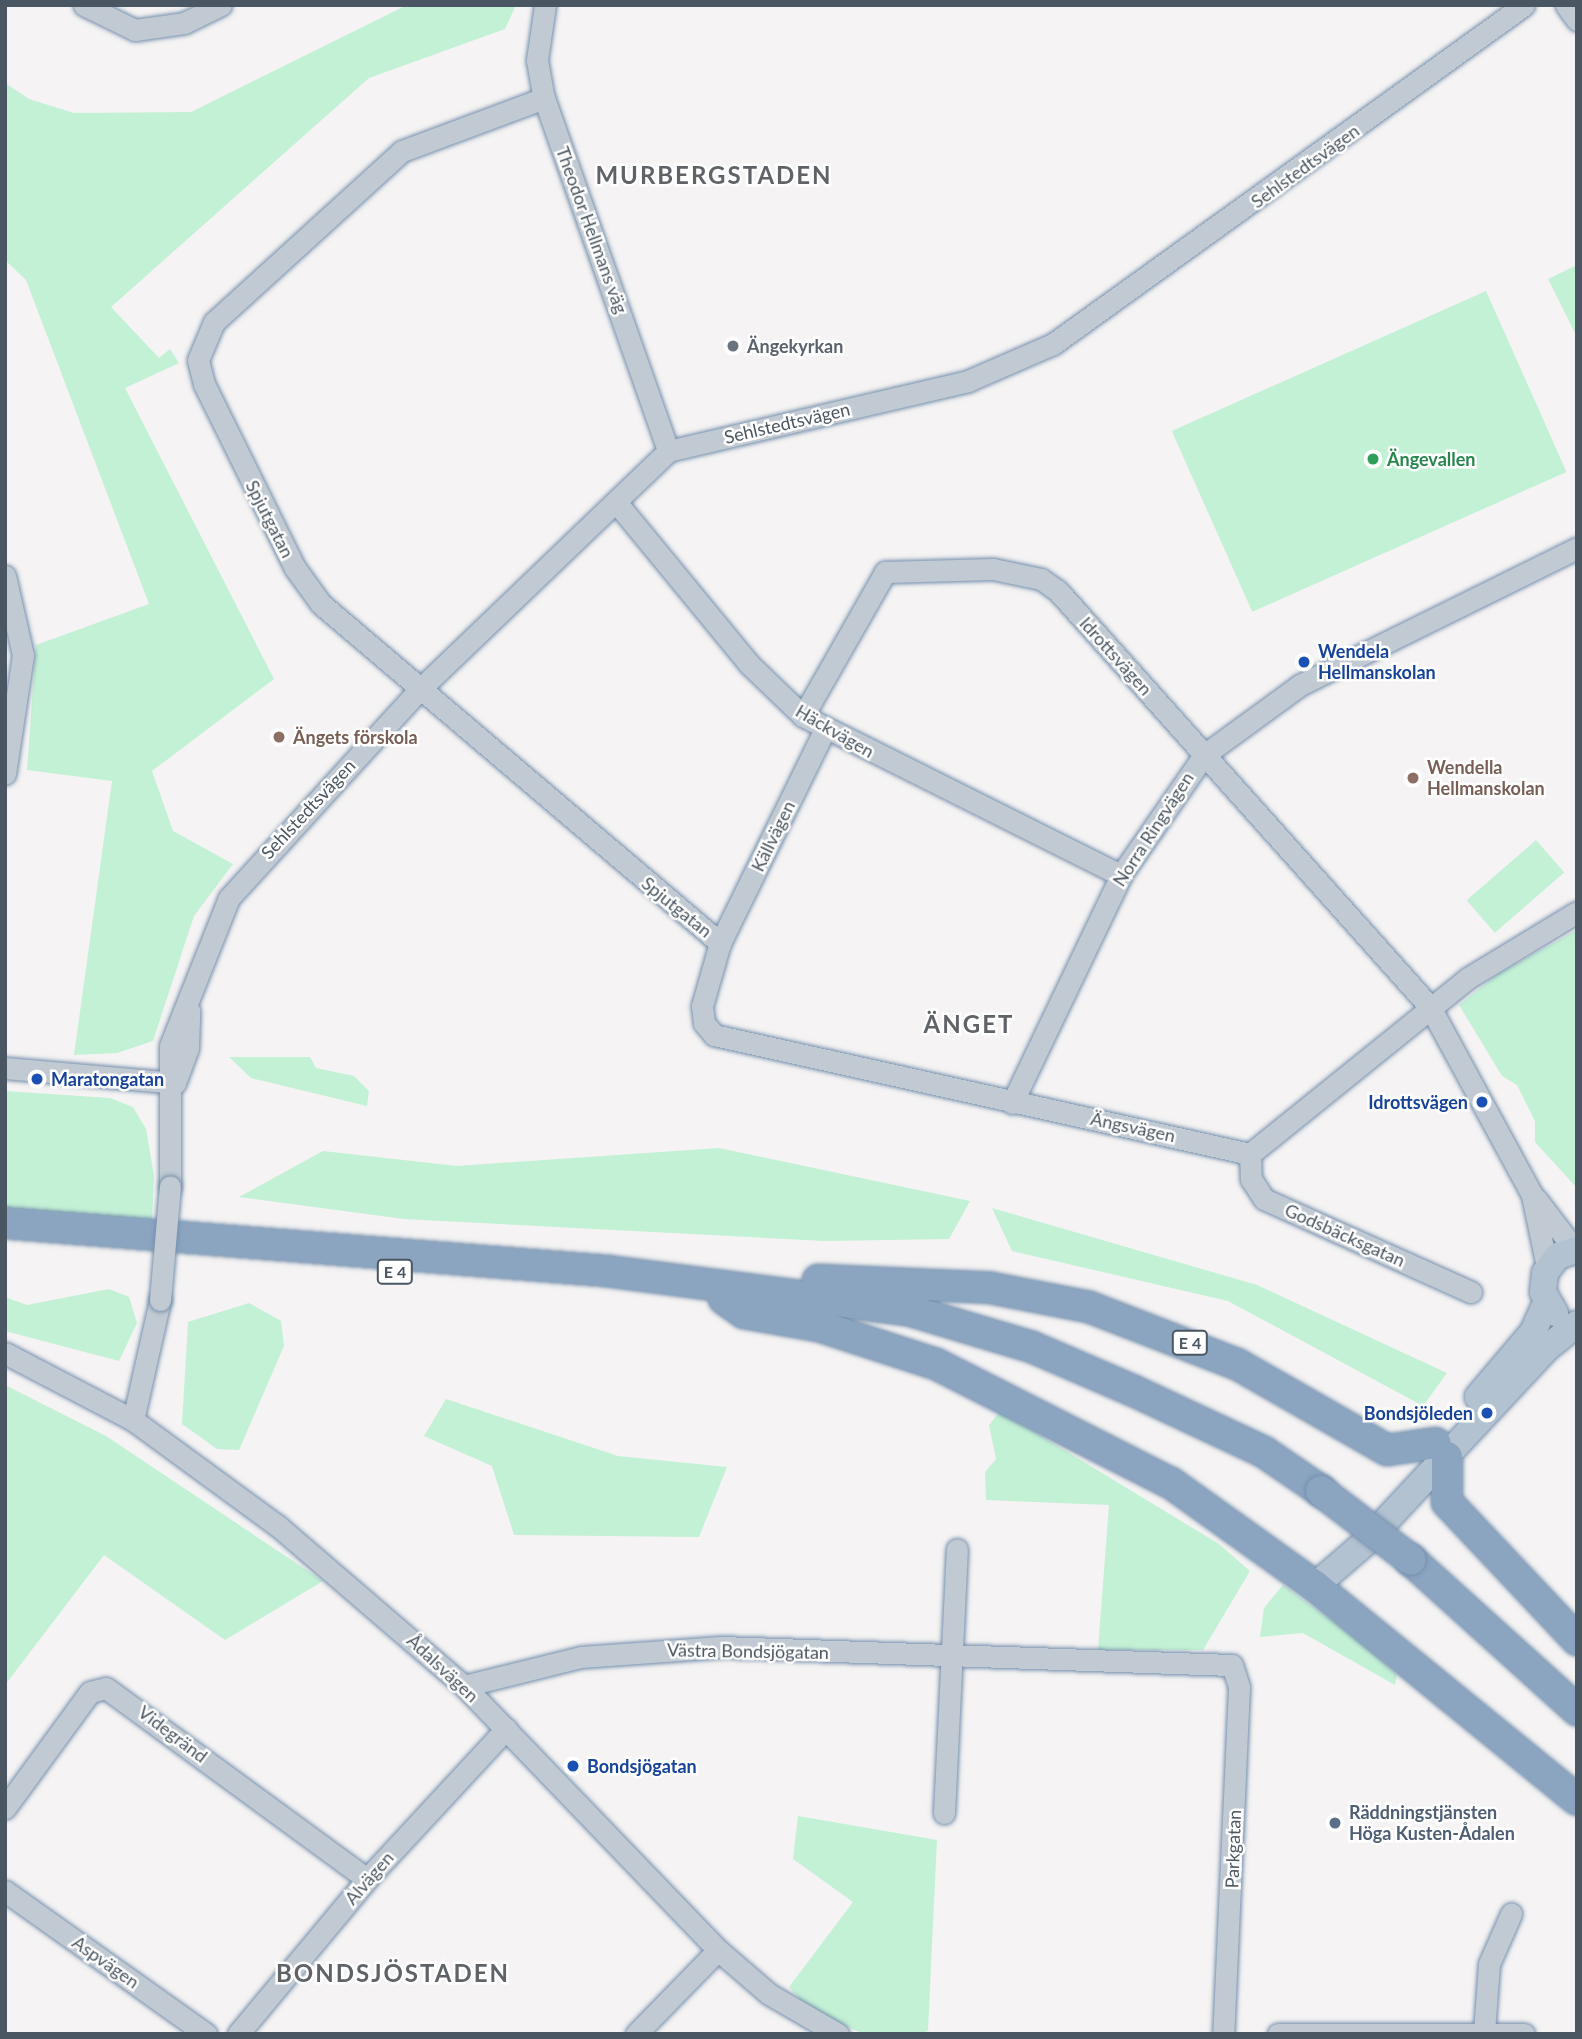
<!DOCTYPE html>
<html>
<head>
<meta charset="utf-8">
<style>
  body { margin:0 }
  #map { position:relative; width:1582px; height:2039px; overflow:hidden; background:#f5f3f3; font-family:Lato,sans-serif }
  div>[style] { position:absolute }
  .green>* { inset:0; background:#c3f1d5; transform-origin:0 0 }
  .roads { filter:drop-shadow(0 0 2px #7690ad) drop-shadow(0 0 2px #7690ad) }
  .minor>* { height:21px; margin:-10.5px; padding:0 10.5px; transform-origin:10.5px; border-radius:10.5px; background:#c1cad2 }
  .major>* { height:26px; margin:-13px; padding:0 13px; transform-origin:13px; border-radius:13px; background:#b3c2d1 }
  .highway>* { height:30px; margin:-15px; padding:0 15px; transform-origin:15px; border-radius:15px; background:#8ba5c1 }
  .bridges { filter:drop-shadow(0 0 2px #7690ad) drop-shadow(0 0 2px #7690ad) }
  .minor-bridge>* { height:21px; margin:-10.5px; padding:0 10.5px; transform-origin:10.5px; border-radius:10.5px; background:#c1cad2 }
  .highway-bridge>* { height:30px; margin:-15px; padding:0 15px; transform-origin:15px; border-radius:15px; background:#8ba5c1 }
  .dots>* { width:19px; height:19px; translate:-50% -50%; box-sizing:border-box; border:4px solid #fff; border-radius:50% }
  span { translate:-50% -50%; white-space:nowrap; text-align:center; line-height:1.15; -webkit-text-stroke:5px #fff; paint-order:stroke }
  .shield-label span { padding:2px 5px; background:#fff; border:2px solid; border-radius:5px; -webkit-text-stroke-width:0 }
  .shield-label { font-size:16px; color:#4a5661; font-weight:700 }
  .street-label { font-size:18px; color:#4a5661 }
  .worship-label { font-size:18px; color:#5b616d; font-weight:700 }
  .left { translate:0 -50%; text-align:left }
  .leisure-label { font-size:18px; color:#27864d; font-weight:700 }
  .transit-label { font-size:18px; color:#164399; font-weight:700 }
  .right { translate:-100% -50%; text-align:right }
  .education-label { font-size:18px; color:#785e54; font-weight:700 }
  .service-label { font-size:18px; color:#4e5e75; font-weight:700 }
  .district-label { font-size:24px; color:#5f6368; font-weight:700; letter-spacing:2px }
  .frame { position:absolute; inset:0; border:7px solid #4a5661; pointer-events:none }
</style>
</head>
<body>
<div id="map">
  <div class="green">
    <i style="clip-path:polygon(407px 5px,516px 5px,505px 29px,369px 78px,111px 307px,159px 358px,170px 349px,179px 363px,125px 388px,274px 679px,152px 771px,173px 831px,233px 864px,194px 916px,153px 1041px,117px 1053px,74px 1055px,112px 781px,27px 770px,36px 645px,149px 604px,26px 280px,5px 260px,5px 83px,29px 99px,74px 113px,191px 112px)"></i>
    <i style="clip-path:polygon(1577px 265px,1577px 337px,1548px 279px)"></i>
    <i style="left:1486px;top:291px;width:198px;height:344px;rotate:66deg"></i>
    <i style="left:1536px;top:840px;width:43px;height:92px;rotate:49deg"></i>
    <i style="clip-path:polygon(1577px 930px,1577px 1188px,1535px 1142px,1535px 1121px,1517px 1085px,1502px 1076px,1459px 1005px,1498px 974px)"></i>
    <i style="clip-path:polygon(229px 1057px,310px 1057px,316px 1068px,354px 1076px,369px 1091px,367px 1106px,251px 1078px)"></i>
    <i style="clip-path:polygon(5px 1091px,110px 1098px,133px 1107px,146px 1129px,154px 1176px,152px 1221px,5px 1208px)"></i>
    <i style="clip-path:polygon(719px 1148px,970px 1201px,949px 1239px,825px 1241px,404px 1219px,239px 1197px,323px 1151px,457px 1166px)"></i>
    <i style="clip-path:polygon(992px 1208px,1257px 1285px,1447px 1373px,1423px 1406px,1228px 1301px,1012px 1251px)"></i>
    <i style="clip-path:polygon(109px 1289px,129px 1297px,137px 1323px,119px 1361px,5px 1331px,5px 1297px,27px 1305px)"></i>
    <i style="clip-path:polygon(249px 1303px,281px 1321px,284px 1346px,239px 1450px,217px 1449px,182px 1424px,188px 1322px)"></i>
    <i style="clip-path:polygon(5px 1385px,106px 1436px,323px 1581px,225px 1640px,104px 1555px,5px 1685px)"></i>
    <i style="clip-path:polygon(446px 1399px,618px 1456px,727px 1467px,699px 1537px,514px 1535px,492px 1466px,424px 1436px)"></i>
    <i style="clip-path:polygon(1000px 1411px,1219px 1544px,1250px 1571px,1203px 1650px,1098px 1650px,1109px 1505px,986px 1500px,985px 1472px,996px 1459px,989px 1425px)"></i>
    <i style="clip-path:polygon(1283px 1585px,1366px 1646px,1397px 1675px,1395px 1685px,1303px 1633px,1260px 1637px,1264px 1608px)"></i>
    <i style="clip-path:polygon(798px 1816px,937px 1840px,928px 2030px,923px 2034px,864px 2034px,811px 2012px,789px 1987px,853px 1902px,793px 1859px)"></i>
  </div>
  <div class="roads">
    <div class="minor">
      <i style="left:84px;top:5px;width:57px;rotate:26.1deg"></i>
      <i style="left:135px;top:30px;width:49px;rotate:-8.1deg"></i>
      <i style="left:184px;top:23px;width:41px;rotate:-25.9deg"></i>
      <i style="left:545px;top:5px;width:56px;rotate:98.3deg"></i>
      <i style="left:537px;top:60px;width:39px;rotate:80deg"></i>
      <i style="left:544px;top:98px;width:374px;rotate:70.6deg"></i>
      <i style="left:1566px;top:5px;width:19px;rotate:54deg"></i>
      <i style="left:544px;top:98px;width:152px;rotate:159.5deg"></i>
      <i style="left:402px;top:151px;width:254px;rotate:137.7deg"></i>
      <i style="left:214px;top:322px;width:41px;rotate:112.8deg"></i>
      <i style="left:198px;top:360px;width:25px;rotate:76deg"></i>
      <i style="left:204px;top:384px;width:205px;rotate:63.7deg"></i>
      <i style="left:295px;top:568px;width:44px;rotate:54.2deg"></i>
      <i style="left:321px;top:604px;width:524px;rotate:40.35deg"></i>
      <i style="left:616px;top:502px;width:210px;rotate:50.6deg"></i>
      <i style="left:749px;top:664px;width:75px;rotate:43.9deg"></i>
      <i style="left:803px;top:716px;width:356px;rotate:26.6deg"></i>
      <i style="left:5px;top:576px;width:81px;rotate:77.2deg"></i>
      <i style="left:23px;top:655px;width:120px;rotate:98.6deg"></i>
      <i style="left:803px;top:716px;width:166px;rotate:-60.3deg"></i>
      <i style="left:885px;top:572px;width:108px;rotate:-1.6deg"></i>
      <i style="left:993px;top:569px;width:49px;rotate:11.8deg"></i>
      <i style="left:1041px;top:579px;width:21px;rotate:35deg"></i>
      <i style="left:1058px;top:591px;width:558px;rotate:48.2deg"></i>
      <i style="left:1430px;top:1007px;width:214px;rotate:61.5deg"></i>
      <i style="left:1532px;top:1195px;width:74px;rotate:78.2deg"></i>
      <i style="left:825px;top:729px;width:238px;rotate:116.1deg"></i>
      <i style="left:720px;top:943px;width:66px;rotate:105.9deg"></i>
      <i style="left:702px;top:1006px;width:17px;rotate:83deg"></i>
      <i style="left:704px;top:1023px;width:16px;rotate:50deg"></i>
      <i style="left:714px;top:1035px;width:549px;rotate:12.52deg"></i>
      <i style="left:5px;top:1068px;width:171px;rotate:5deg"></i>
      <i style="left:177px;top:1078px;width:32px;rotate:-70deg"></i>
      <i style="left:188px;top:1048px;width:37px;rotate:-88deg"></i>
      <i style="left:1012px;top:1103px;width:253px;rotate:-64.4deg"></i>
      <i style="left:1121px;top:875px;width:146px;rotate:-55.3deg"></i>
      <i style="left:1204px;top:755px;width:119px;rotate:-36.1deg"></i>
      <i style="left:1300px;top:685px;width:309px;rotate:-26.3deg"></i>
      <i style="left:1250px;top:1154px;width:280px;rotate:-38.9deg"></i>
      <i style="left:1468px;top:978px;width:127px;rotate:-31.2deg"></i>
      <i style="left:1250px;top:1154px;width:25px;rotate:88deg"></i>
      <i style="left:1251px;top:1179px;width:24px;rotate:57deg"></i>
      <i style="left:1264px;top:1199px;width:227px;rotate:24.2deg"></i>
      <i style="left:170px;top:1186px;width:140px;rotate:-90deg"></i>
      <i style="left:170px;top:1046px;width:159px;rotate:-68.3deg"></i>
      <i style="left:229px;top:898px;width:280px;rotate:-47.6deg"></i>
      <i style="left:418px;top:691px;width:347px;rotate:-43.8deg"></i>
      <i style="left:668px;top:451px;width:308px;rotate:-13.1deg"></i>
      <i style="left:968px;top:381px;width:93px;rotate:-23.5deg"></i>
      <i style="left:1053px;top:344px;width:580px;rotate:-35.74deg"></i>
      <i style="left:1536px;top:1199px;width:64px;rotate:52.6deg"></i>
      <i style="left:5px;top:1353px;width:144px;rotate:27.6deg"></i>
      <i style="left:133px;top:1420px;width:180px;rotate:36.2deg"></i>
      <i style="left:278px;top:1526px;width:245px;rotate:40.7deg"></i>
      <i style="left:464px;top:1686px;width:366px;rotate:46.1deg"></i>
      <i style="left:718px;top:1950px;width:67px;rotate:40.8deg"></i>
      <i style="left:769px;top:1994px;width:80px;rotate:30.1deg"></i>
      <i style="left:133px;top:1420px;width:123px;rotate:-77.3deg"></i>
      <i style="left:464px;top:1686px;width:121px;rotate:-13.9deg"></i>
      <i style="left:581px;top:1657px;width:140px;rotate:-4.1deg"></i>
      <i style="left:721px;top:1647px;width:511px;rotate:2.02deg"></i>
      <i style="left:1232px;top:1665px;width:23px;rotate:72deg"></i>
      <i style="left:1239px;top:1687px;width:347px;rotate:92.6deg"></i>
      <i style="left:5px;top:1808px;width:144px;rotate:-53.8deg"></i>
      <i style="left:90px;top:1692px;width:16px;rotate:-14deg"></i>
      <i style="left:106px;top:1688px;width:323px;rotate:36.2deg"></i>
      <i style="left:944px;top:1813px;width:264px;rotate:-87.2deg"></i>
      <i style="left:5px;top:1891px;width:247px;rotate:35.4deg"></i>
      <i style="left:1484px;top:2032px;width:68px;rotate:-85.8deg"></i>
      <i style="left:1489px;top:1964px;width:55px;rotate:-66.3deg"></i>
      <i style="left:238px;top:2034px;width:202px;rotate:-50.2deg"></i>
      <i style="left:367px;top:1879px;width:205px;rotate:-47.2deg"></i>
      <i style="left:636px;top:2034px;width:117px;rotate:-45.7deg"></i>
      <i style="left:1278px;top:2034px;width:246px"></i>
    </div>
    <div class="major">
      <i style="left:1555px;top:1313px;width:24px;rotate:-120deg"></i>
      <i style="left:1543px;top:1292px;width:19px;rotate:-84deg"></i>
      <i style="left:1545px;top:1273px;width:21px;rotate:-53deg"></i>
      <i style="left:1558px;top:1256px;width:20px;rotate:-18deg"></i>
      <i style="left:1478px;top:1397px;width:85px;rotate:-49.8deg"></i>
      <i style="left:1533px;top:1332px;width:34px;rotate:-66deg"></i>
      <i style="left:1315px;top:1586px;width:67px;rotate:-40.8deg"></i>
      <i style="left:1366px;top:1542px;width:265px;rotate:-47deg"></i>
      <i style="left:1547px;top:1348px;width:38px;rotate:-39deg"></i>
    </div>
    <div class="highway">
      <i style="left:5px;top:1223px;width:604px;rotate:4.56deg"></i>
      <i style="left:607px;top:1271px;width:304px;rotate:7.4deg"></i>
      <i style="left:908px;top:1310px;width:129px;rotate:16.6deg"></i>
      <i style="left:1032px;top:1347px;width:111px;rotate:23.3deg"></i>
      <i style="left:1134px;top:1391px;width:144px;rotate:25.1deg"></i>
      <i style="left:1264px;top:1452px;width:69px;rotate:34.4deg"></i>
      <i style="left:818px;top:1280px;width:173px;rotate:2.6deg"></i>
      <i style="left:991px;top:1288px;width:100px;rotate:11deg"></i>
      <i style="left:1089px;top:1307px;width:159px;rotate:21.1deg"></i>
      <i style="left:1237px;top:1364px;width:173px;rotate:29.8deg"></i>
      <i style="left:1387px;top:1450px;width:49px;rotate:-8.1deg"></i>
      <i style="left:724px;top:1299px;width:24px;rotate:35deg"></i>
      <i style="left:744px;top:1313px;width:76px;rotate:9.8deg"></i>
      <i style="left:819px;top:1326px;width:123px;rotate:18deg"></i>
      <i style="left:936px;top:1364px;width:263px;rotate:26.9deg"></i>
      <i style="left:1171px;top:1483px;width:177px;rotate:35.6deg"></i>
      <i style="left:1315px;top:1586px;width:338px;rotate:39.2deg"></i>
      <i style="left:1447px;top:1457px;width:45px;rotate:90deg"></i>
      <i style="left:1447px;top:1502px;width:190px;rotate:46.7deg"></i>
      <i style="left:1411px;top:1560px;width:224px;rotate:42.1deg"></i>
    </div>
  </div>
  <div class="bridges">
    <div class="minor-bridge">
      <i style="left:160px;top:1300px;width:114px;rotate:-85deg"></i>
    </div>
    <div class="highway-bridge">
      <i style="left:1321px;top:1491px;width:113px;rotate:37.5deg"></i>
    </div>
  </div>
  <div class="dots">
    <i style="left:733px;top:346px;background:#6b7280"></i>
    <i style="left:1373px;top:459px;background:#2e9e5b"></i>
    <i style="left:1304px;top:662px;background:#1a4fb4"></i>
    <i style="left:279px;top:737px;background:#8d6e63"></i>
    <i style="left:1413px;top:778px;background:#8d6e63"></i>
    <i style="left:37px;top:1079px;background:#1a4fb4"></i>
    <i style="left:1482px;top:1102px;background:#1a4fb4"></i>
    <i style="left:1487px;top:1413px;background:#1a4fb4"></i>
    <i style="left:573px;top:1766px;background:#1a4fb4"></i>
    <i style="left:1335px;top:1823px;background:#5c6f8a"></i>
  </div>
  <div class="shield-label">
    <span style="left:395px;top:1272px">E 4</span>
    <span style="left:1190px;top:1343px">E 4</span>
  </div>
  <div class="street-label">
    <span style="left:1305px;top:166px;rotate:-36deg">Sehlstedtsvägen</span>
    <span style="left:592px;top:230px;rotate:70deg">Theodor Hellmans väg</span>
    <span style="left:787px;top:423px;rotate:-13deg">Sehlstedtsvägen</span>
    <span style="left:270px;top:519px;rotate:63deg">Spjutgatan</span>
    <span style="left:1116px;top:656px;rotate:48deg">Idrottsvägen</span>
    <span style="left:835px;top:731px;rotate:30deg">Häckvägen</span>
    <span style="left:308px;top:809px;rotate:-47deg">Sehlstedtsvägen</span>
    <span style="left:1153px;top:829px;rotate:-57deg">Norra Ringvägen</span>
    <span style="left:773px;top:836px;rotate:-64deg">Källvägen</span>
    <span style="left:677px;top:907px;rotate:39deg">Spjutgatan</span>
    <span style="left:1133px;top:1127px;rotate:12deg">Ängsvägen</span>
    <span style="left:1345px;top:1235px;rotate:24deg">Godsbäcksgatan</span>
    <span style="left:748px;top:1651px;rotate:1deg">Västra Bondsjögatan</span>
    <span style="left:443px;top:1668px;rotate:43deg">Ådalsvägen</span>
    <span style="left:173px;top:1734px;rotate:37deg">Videgränd</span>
    <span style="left:1233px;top:1849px;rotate:-88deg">Parkgatan</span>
    <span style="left:369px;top:1878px;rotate:-49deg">Alvägen</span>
    <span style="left:106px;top:1962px;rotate:35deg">Aspvägen</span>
  </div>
  <div class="worship-label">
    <span class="left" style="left:747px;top:346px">Ängekyrkan</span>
  </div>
  <div class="leisure-label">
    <span class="left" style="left:1387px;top:459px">Ängevallen</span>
  </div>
  <div class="transit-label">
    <span class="left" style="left:1318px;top:662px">Wendela<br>Hellmanskolan</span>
    <span class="left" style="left:51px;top:1079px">Maratongatan</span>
    <span class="right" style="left:1468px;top:1102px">Idrottsvägen</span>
    <span class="right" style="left:1473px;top:1413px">Bondsjöleden</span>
    <span class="left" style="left:587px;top:1766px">Bondsjögatan</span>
  </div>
  <div class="education-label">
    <span class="left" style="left:293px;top:737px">Ängets förskola</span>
    <span class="left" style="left:1427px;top:778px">Wendella<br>Hellmanskolan</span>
  </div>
  <div class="service-label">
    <span class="left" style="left:1349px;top:1823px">Räddningstjänsten<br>Höga Kusten-Ådalen</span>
  </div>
  <div class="district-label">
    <span style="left:714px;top:175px">MURBERGSTADEN</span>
    <span style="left:969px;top:1024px">ÄNGET</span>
    <span style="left:393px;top:1973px">BONDSJÖSTADEN</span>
  </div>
  <div class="frame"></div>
</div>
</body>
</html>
